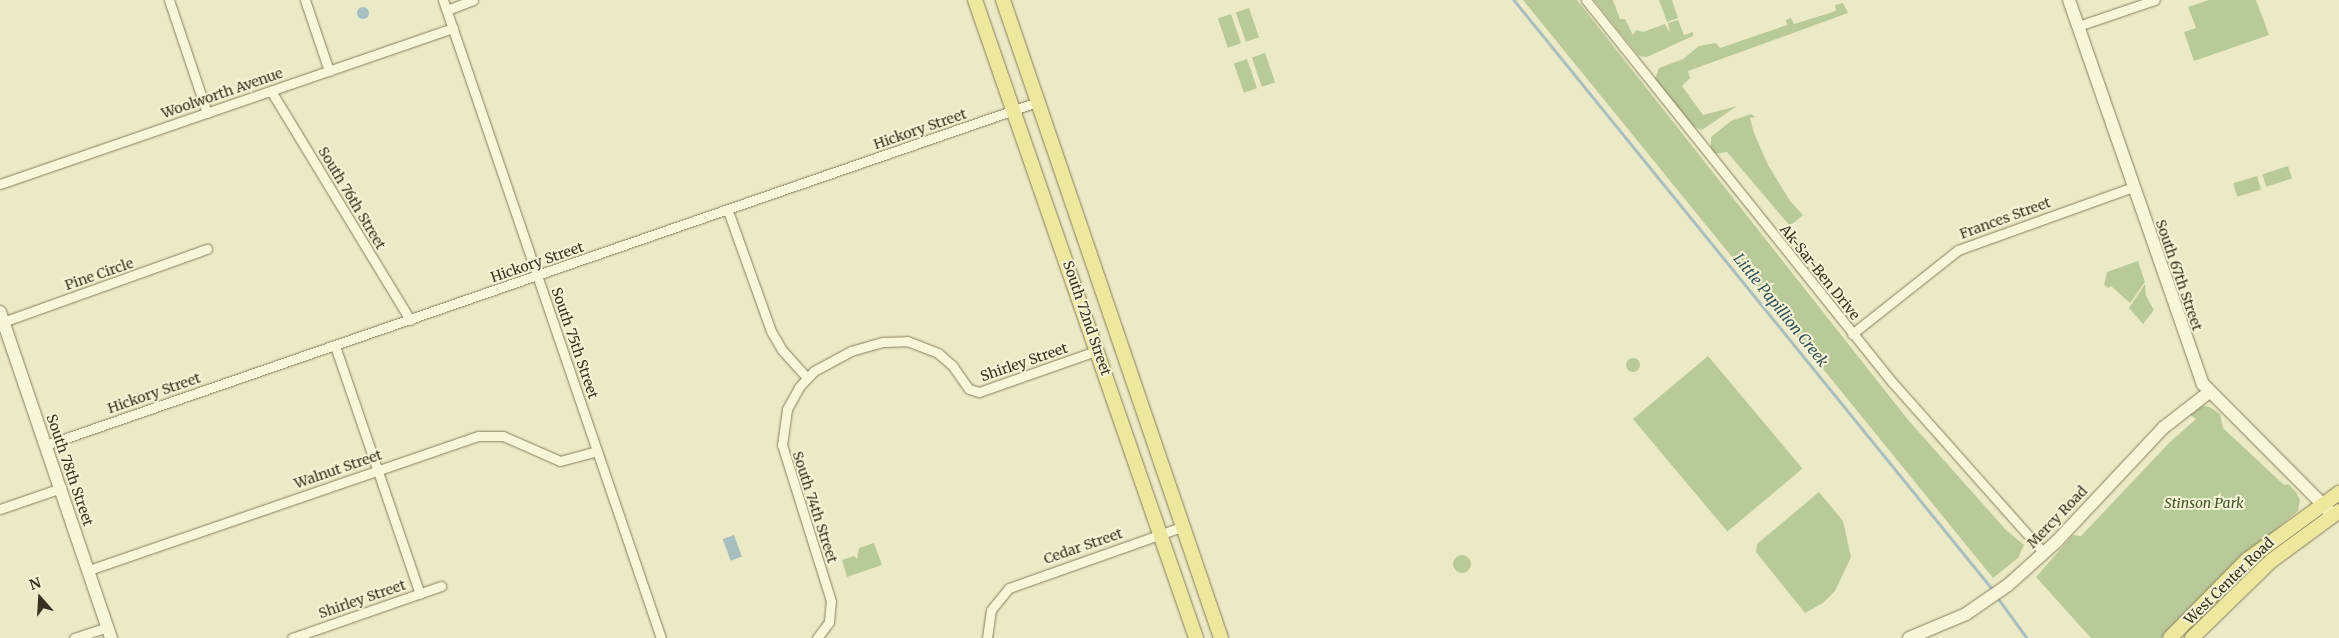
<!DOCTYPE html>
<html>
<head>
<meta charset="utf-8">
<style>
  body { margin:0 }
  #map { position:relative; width:2339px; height:638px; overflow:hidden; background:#eceac6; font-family:Merriweather,serif }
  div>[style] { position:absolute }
  .green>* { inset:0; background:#b9ca9a; transform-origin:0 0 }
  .round { border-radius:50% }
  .water>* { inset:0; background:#a7c0bf; transform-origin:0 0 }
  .stream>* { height:2.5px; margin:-1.25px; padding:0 1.25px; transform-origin:1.25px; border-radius:1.25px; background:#a7c0bf }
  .roads { filter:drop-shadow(0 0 1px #877d5c) drop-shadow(0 0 1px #877d5c) }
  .minor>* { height:9px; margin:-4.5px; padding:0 4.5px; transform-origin:4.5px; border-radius:4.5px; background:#f7f6d9 }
  .secondary>* { height:12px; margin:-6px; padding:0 6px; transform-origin:6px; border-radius:6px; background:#f7f6d9 }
  .primary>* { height:14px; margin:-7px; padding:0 7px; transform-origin:7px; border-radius:7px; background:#eee89f }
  span { translate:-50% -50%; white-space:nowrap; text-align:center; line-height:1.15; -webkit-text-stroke:4px #f4f3d5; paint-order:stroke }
  .street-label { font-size:14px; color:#38311f }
  .park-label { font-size:14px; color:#3d5327; font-style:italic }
  .water-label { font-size:15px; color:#2f5057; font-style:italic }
  .north { position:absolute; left:15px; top:573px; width:50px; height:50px; -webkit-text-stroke:4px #f4f3d5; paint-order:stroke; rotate:341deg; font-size:14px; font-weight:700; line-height:20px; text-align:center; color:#38311f }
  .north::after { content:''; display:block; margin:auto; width:18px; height:22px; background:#38311f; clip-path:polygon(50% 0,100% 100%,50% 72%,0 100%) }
</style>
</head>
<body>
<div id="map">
  <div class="green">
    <i style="clip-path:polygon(1523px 0,1577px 0,1909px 421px,2006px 530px,2024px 545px,2018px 558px,1993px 578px)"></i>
    <i style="clip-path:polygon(1594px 0,1613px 0,1620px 19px,1625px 19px,1633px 35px,1636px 30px,1643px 32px,1665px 24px,1670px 33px,1668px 23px,1678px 20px,1684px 35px,1693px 32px,1693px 36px,1647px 57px,1639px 56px)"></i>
    <i style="clip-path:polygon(1659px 0,1672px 0,1678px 18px,1667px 22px)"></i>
    <i style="clip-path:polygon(2209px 0,2256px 0,2269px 35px,2194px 61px,2184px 32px,2196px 28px,2188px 7px)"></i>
    <i style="clip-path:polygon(1843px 3px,1848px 13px,1688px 71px,1690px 78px,1682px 86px,1703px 115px,1737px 106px,1702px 130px,1692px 126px,1655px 79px,1659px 68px,1683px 59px,1699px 46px,1716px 43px,1720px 48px,1787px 25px,1786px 20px,1791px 18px,1794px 24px,1836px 11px,1835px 5px)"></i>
    <i style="left:1249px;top:8px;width:31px;height:14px;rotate:71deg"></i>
    <i style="left:1231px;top:14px;width:31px;height:14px;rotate:71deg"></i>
    <i style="left:1265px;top:53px;width:31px;height:14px;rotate:71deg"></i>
    <i style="left:1247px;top:59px;width:31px;height:14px;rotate:71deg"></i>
    <i style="clip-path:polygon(1751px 114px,1755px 117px,1750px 118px,1754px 133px,1768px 165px,1790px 201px,1803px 215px,1790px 226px,1727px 152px,1715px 154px,1711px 148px,1711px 137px,1731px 121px)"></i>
    <i style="left:2288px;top:166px;width:13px;height:27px;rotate:72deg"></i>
    <i style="left:2257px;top:176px;width:14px;height:25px;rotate:73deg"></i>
    <i style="clip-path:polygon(2138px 261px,2145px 282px,2130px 303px,2111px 286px,2108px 288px,2104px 285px,2107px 272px)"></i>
    <i style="clip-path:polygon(2145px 284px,2146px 296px,2154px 310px,2143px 324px,2129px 308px)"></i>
    <i style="left:1708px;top:356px;width:147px;height:98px;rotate:50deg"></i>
    <i class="round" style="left:1626px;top:358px;width:14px;height:14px"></i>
    <i style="clip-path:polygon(2203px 406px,2210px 407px,2220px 414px,2223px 428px,2284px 485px,2288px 484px,2296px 492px,2300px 500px,2298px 511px,2251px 550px,2163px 638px,2091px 638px,2036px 577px,2073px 535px,2081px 536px,2169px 443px,2196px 419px,2190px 415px)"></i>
    <i style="clip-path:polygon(1819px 492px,1843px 521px,1851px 557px,1835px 591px,1823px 603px,1805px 613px,1756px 552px,1757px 544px)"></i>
    <i style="clip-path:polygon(874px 543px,882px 565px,847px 577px,842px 560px,854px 556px,857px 559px,859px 548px)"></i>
    <i class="round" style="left:1453px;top:555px;width:18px;height:18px"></i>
  </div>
  <div class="water">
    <i class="round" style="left:357px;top:7px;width:12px;height:12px"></i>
    <i style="left:734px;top:535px;width:23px;height:12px;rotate:70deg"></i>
  </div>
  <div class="stream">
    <i style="left:1514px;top:0;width:761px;rotate:50.92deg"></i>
    <i style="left:1998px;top:598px;width:49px;rotate:54.1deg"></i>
  </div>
  <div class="roads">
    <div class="minor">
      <i style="left:169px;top:0;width:119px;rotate:71.4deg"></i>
      <i style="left:305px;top:0;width:75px;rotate:71.3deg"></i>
      <i style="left:443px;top:0;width:674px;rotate:71.14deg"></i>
      <i style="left:1586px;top:0;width:491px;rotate:51.3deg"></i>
      <i style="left:1893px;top:383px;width:227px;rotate:48.4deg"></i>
      <i style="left:447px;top:10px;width:28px;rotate:-21deg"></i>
      <i style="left:2078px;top:26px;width:81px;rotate:-18.7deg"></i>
      <i style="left:271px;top:91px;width:268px;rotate:58.7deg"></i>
      <i style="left:0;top:184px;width:479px;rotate:-19deg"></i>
      <i style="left:728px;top:211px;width:127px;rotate:70.3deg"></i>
      <i style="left:771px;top:331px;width:22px;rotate:60deg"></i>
      <i style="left:782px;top:350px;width:38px;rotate:48deg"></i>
      <i style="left:0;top:323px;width:220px;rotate:-19.7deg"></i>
      <i style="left:1852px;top:334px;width:135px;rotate:-38.4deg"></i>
      <i style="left:1958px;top:250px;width:186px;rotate:-19.8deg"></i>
      <i style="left:335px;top:346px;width:262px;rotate:71.1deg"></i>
      <i style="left:46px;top:445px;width:1049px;rotate:-19.09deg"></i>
      <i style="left:0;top:509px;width:65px;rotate:-19deg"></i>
      <i style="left:89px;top:570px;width:412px;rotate:-19deg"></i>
      <i style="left:479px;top:436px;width:24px"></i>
      <i style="left:503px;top:436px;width:62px;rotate:23.7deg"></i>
      <i style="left:560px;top:461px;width:38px;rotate:-15deg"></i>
      <i style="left:74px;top:638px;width:36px;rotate:-18deg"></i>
      <i style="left:292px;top:638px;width:158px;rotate:-19.2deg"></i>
      <i style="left:817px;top:638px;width:20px;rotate:-53deg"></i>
      <i style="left:829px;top:622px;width:21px;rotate:-85deg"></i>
      <i style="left:831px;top:601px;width:164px;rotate:-107.4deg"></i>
      <i style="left:782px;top:445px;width:36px;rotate:-82deg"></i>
      <i style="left:787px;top:409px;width:25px;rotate:-61deg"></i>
      <i style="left:799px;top:387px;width:22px;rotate:-47deg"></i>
      <i style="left:814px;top:371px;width:42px;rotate:-28.4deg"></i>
      <i style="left:851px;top:351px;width:33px;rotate:-16deg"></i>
      <i style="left:883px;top:342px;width:24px;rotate:-2deg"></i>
      <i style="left:907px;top:341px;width:33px;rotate:21deg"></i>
      <i style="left:938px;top:353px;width:18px;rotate:41deg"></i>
      <i style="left:952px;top:365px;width:29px;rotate:55deg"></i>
      <i style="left:969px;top:389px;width:10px;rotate:17deg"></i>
      <i style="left:979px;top:392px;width:126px;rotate:-19.4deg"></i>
      <i style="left:987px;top:638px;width:28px;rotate:-82deg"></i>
      <i style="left:991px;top:610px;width:28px;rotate:-51deg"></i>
      <i style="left:1009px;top:588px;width:182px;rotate:-19.5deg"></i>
    </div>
    <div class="secondary">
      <i style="left:2069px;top:0;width:407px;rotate:70.8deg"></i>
      <i style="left:2203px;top:384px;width:185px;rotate:45.2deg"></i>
      <i style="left:0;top:312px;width:344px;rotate:71.2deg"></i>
      <i style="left:1909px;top:638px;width:62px;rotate:-22.8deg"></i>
      <i style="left:1966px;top:614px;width:51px;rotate:-34.6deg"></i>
      <i style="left:2008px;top:585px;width:66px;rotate:-41.9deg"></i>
      <i style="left:2057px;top:541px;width:155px;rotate:-46.8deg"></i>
      <i style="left:2163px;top:428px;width:57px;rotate:-37.9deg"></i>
    </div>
    <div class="primary">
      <i style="left:975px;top:0;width:675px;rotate:70.89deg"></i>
      <i style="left:1003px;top:0;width:674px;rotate:71.14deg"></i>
      <i style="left:2170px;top:638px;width:110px;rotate:-45.4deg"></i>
      <i style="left:2247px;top:560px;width:114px;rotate:-36.1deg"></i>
      <i style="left:2192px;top:638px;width:110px;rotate:-44.3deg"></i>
      <i style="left:2271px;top:561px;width:84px;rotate:-36.3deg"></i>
    </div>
  </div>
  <div class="street-label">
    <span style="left:222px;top:93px;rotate:-19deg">Woolworth Avenue</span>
    <span style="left:920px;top:129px;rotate:-19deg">Hickory Street</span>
    <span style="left:352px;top:198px;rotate:59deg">South 76th Street</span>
    <span style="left:2005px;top:218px;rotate:-20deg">Frances Street</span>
    <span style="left:537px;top:262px;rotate:-19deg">Hickory Street</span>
    <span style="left:1820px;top:272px;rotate:51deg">Ak-Sar-Ben Drive</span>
    <span style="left:99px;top:274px;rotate:-19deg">Pine Circle</span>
    <span style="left:2179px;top:275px;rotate:71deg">South 67th Street</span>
    <span style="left:1087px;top:318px;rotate:71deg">South 72nd Street</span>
    <span style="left:575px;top:343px;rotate:71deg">South 75th Street</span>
    <span style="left:1024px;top:362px;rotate:-19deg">Shirley Street</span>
    <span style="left:154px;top:393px;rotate:-19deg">Hickory Street</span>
    <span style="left:338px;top:469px;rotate:-19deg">Walnut Street</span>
    <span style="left:70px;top:470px;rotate:71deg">South 78th Street</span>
    <span style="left:815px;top:507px;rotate:72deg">South 74th Street</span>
    <span style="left:2057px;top:517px;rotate:-46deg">Mercy Road</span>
    <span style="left:1083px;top:546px;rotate:-19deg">Cedar Street</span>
    <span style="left:2229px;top:581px;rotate:-44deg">West Center Road</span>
    <span style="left:362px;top:599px;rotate:-19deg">Shirley Street</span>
  </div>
  <div class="park-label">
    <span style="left:2204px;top:503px">Stinson Park</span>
  </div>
  <div class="water-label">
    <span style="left:1781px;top:310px;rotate:51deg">Little Papillion Creek</span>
  </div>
  <div class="north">N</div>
</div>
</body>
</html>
